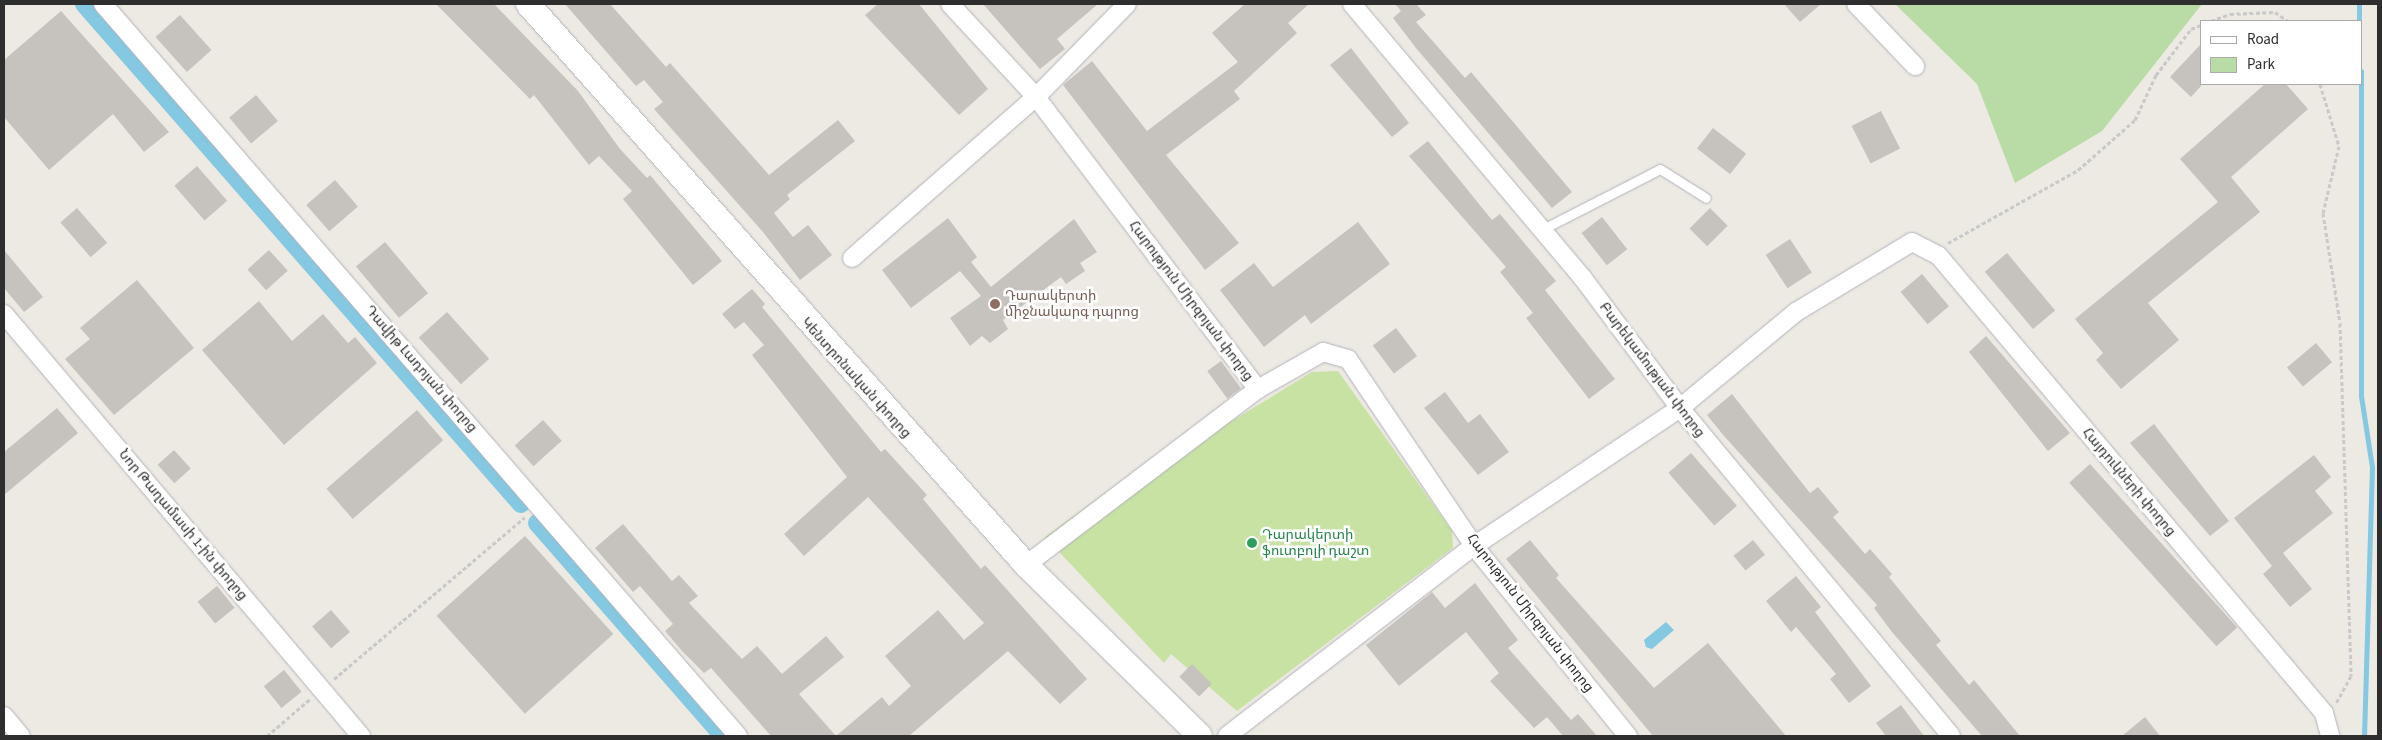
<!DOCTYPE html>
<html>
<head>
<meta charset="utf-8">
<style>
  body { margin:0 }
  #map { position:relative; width:2382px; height:740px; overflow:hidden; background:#ede9e3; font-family:"Source Sans 3","Noto Sans Armenian",sans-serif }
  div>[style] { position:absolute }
  .green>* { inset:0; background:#b9dca6 }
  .pitch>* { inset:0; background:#c8e2a4 }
  .water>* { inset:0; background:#84c8e1 }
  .stream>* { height:5px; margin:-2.5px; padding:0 2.5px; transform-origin:2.5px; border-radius:2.5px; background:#84c8e1 }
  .canal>* { height:18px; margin:-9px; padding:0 9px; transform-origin:9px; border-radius:9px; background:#84c8e1 }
  .building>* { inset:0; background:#c6c2be; transform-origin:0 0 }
  .path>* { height:3px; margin-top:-1.5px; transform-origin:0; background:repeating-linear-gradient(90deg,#c9c9c9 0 4px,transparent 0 6.5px) }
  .roads { filter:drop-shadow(0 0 1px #b3b4bc) drop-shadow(0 0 1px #b3b4bc) }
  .service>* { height:9px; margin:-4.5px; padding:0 4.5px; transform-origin:4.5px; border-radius:4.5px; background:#fff }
  .minor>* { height:18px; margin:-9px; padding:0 9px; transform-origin:9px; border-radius:9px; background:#fff }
  .secondary>* { height:24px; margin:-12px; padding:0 12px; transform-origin:12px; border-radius:12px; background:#fff }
  .dots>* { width:14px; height:14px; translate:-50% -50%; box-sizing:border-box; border:2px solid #fff; border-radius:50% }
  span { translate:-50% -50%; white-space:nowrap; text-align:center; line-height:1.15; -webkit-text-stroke:5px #fff; paint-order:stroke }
  .education-label { font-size:14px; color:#785e54 }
  .left { translate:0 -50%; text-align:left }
  .street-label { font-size:14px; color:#2e2e2e }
  .leisure-label { font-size:14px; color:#27864d }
  .frame { position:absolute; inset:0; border:5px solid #2e2e2e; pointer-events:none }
  .legend { position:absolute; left:2200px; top:20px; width:162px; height:65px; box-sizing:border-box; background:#fff; border:1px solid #ababab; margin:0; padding:6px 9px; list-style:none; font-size:15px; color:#2e2e2e }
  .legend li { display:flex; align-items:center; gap:10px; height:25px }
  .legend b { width:25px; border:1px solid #ababab }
</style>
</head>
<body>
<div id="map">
  <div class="green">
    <i style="clip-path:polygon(1895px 4px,2202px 4px,2102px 131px,2015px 183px,1977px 84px)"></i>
  </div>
  <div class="pitch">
    <i style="clip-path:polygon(1338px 371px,1452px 531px,1453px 548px,1237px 711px,1171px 654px,1164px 663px,1045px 537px,1222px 407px,1232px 421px,1312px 372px)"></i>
  </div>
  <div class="water">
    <i style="clip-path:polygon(1666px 622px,1674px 630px,1652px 649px,1646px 647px,1644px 640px)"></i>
  </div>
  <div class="stream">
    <i style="left:2359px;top:4px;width:17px;rotate:90deg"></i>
    <i style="left:2361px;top:71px;width:325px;rotate:90deg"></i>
    <i style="left:2361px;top:396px;width:72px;rotate:81.2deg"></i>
    <i style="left:2372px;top:467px;width:269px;rotate:91.7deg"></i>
  </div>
  <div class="canal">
    <i style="left:84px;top:4px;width:664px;rotate:48.85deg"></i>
    <i style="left:537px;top:523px;width:283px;rotate:48.9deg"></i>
  </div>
  <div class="building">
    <i style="clip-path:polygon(436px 4px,494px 4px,578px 91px,620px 149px,647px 178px,650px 175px,722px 261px,693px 285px,623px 199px,632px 191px,599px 156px,589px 165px,534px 95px,530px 99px)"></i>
    <i style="clip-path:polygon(565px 4px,610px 4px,666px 67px,670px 63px,769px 175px,838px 120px,855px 141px,787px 195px,790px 199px,774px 213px,793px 237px,808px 225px,832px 255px,800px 280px,763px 232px,654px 109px,663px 102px,644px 80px,636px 86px)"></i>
    <i style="clip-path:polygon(878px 4px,919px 4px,988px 89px,959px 115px,865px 15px)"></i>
    <i style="clip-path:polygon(983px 4px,1098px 4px,1057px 39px,1065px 49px,1040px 69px)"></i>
    <i style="clip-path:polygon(1245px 4px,1309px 4px,1288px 23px,1297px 33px,1234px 91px,1240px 99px,1166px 155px,1239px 243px,1205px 270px,1063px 85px,1092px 61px,1147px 131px,1238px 62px,1212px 33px)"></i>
    <i style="clip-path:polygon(1395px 4px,1416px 4px,1426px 15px,1416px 22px,1465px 78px,1471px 72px,1572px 192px,1552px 208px,1416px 48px,1393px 18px,1401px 11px)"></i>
    <i style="clip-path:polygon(1784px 4px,1821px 4px,1800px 22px)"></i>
    <i style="clip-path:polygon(61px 11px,169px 132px,144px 152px,113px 114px,49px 170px,4px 117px,4px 60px)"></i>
    <i style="left:180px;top:15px;width:47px;height:33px;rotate:48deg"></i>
    <i style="clip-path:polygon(2201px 44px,2201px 86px,2191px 97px,2170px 77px)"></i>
    <i style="clip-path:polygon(1351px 48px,1409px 123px,1392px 137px,1330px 65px)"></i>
    <i style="clip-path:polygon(2265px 84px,2286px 84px,2308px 109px,2231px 177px,2260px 212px,2148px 303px,2179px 340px,2121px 389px,2096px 360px,2103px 353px,2075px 319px,2218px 202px,2180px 159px)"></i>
    <i style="left:256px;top:95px;width:34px;height:35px;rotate:50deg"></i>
    <i style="left:1881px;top:111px;width:42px;height:33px;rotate:63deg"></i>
    <i style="left:1713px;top:128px;width:42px;height:26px;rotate:38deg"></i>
    <i style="clip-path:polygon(1428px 141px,1492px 220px,1500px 214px,1556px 281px,1545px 290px,1615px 379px,1589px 399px,1526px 318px,1533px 313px,1500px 272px,1506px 267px,1409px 156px)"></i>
    <i style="left:197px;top:166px;width:46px;height:30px;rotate:49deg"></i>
    <i style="left:335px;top:180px;width:35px;height:38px;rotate:49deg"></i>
    <i style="left:77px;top:208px;width:46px;height:22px;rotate:49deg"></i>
    <i style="left:1710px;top:208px;width:25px;height:29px;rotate:45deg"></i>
    <i style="left:1602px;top:217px;width:41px;height:26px;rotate:52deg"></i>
    <i style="clip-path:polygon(948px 218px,977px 257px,971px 262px,991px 287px,1074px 219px,1097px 252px,1080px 263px,1085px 271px,1066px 284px,1061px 277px,1003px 320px,1008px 329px,990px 343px,982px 336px,970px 346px,950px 318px,981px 296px,960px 271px,911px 308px,882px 270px)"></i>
    <i style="clip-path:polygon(1358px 222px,1390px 264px,1311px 324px,1305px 315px,1264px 347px,1220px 290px,1254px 263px,1273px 287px)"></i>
    <i style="left:1790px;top:239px;width:40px;height:29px;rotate:57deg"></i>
    <i style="left:385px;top:242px;width:67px;height:38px;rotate:50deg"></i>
    <i style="clip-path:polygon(4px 250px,43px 297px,24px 312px,4px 288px)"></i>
    <i style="left:269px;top:250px;width:28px;height:29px;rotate:48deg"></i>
    <i style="left:2007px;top:253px;width:75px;height:29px;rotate:50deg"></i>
    <i style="left:1922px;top:274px;width:42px;height:28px;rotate:50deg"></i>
    <i style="clip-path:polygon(137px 280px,194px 348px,114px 415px,65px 359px,90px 339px,80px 328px)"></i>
    <i style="clip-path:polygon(752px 289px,765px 304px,762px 307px,881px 452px,885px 449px,927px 495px,923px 499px,981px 569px,985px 565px,1087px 679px,1060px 704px,1008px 651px,909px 736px,771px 736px,711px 668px,704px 673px,683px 652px,665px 631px,673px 624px,640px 586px,633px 592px,595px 548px,623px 524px,672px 581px,679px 575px,698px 596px,689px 603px,742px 659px,757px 646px,782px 674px,826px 636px,844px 657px,799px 694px,836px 736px,882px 697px,889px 706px,911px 686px,885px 656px,938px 610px,964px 640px,984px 623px,868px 497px,804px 556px,784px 534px,847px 477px,752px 355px,764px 345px,744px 322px,735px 329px,722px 314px)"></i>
    <i style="clip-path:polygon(259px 301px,292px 341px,323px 314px,348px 343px,355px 337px,377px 363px,284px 445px,202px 350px)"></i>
    <i style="left:447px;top:312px;width:63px;height:38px;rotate:48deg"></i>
    <i style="left:1396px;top:328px;width:35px;height:29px;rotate:53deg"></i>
    <i style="clip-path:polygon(1986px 336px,2070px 433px,2048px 451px,1969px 352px)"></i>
    <i style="left:2316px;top:343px;width:25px;height:38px;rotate:50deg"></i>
    <i style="left:1221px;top:361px;width:34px;height:17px;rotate:54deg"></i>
    <i style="clip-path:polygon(1445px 392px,1468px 423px,1480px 414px,1509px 452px,1478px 475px,1424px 408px)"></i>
    <i style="clip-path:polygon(1732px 394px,1810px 493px,1818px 487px,1839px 512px,1833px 517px,1865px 554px,1870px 549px,1892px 574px,1889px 577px,1941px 641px,1936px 645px,1969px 685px,1974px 680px,2020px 736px,1982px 736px,1892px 632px,1874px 608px,1877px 605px,1724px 436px,1707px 415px)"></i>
    <i style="clip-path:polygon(57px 408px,78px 433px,4px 495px,4px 452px)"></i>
    <i style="left:417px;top:410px;width:40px;height:120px;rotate:49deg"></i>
    <i style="left:543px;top:420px;width:28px;height:38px;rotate:48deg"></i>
    <i style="clip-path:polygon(2154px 424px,2229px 521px,2210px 536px,2130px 443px)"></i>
    <i style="left:174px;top:450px;width:25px;height:22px;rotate:48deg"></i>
    <i style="left:1691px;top:453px;width:70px;height:30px;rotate:49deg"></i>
    <i style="clip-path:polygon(2314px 455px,2331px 477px,2315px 491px,2333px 513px,2283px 553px,2312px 589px,2290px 607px,2263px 574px,2272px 566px,2234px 518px)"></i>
    <i style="left:2090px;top:464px;width:220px;height:28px;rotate:48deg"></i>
    <i style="left:525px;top:536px;width:132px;height:119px;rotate:48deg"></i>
    <i style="clip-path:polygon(1530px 540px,1559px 575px,1556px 578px,1654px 688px,1708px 643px,1786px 736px,1653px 736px,1506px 559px)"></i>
    <i style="left:1753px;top:540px;width:19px;height:25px;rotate:51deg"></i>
    <i style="clip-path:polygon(1796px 576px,1821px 607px,1815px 612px,1871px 686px,1849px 703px,1830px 679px,1836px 674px,1796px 627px,1791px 632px,1766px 601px)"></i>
    <i style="clip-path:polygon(1475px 583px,1518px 640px,1508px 648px,1571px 720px,1578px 714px,1597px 736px,1563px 736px,1547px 717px,1534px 728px,1490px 681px,1499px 673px,1466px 632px,1399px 686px,1366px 645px,1432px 592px,1445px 608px)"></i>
    <i style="left:217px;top:586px;width:28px;height:25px;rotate:51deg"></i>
    <i style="left:331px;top:610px;width:29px;height:25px;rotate:49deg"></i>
    <i style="left:1192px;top:664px;width:28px;height:18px;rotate:45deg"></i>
    <i style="left:284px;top:670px;width:28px;height:26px;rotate:51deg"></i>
    <i style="clip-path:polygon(1901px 705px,1924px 736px,1886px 736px,1876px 723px)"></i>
    <i style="clip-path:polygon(2145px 717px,2160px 736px,2122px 736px)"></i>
  </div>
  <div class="path">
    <i style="left:2211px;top:21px;width:20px;rotate:-20deg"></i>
    <i style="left:2230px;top:14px;width:45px;rotate:-2.5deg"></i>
    <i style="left:2275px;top:12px;width:16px;rotate:35deg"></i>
    <i style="left:2320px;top:84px;width:65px;rotate:73deg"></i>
    <i style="left:2339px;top:146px;width:69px;rotate:103.4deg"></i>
    <i style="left:2323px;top:213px;width:111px;rotate:81.2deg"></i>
    <i style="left:2340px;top:323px;width:353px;rotate:88.2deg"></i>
    <i style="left:2351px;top:676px;width:31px;rotate:119deg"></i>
    <i style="left:1948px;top:243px;width:149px;rotate:-29.3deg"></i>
    <i style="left:2078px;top:170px;width:76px;rotate:-41.3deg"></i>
    <i style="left:2135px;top:120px;width:50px;rotate:-65deg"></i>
    <i style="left:2156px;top:75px;width:58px;rotate:-52.7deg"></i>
    <i style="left:2191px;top:29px;width:11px;rotate:-22deg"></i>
    <i style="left:334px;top:679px;width:250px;rotate:-40.3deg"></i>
    <i style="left:267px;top:736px;width:57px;rotate:-40.7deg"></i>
  </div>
  <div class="roads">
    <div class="service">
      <i style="left:1543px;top:229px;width:131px;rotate:-27.1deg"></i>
      <i style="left:1660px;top:169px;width:54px;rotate:32.2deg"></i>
    </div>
    <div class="minor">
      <i style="left:103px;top:4px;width:969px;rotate:49.06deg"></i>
      <i style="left:950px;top:4px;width:127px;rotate:47.2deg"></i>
      <i style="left:1036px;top:97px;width:367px;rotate:52.8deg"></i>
      <i style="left:1258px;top:389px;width:75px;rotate:-29.6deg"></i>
      <i style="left:1323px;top:352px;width:26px;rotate:16deg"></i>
      <i style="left:1348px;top:359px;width:225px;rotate:56deg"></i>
      <i style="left:1474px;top:546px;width:245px;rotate:51deg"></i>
      <i style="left:1352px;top:4px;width:357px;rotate:49.9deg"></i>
      <i style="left:1582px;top:277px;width:164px;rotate:53.2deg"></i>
      <i style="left:1680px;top:408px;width:425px;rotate:50.4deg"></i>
      <i style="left:1856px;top:4px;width:86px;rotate:46.4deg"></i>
      <i style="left:852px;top:258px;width:244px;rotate:-41.2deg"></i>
      <i style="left:1036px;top:97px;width:130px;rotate:-45.6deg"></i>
      <i style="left:4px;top:314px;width:553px;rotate:49.77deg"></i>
      <i style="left:1026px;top:565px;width:291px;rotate:-37.2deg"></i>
      <i style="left:4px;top:716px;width:26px;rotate:50deg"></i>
      <i style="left:1227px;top:736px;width:312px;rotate:-37.6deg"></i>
      <i style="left:1474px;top:546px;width:248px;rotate:-33.8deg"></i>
      <i style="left:1680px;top:408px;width:151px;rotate:-39.6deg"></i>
      <i style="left:1796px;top:312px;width:135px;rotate:-31.1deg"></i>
      <i style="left:1912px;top:242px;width:29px;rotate:27deg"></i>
      <i style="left:1938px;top:255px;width:599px;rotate:49.88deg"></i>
      <i style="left:2324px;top:713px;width:24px;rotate:75deg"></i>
    </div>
    <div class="secondary">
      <i style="left:528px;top:4px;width:750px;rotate:48.4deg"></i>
      <i style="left:1026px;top:565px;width:244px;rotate:44.5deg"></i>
    </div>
  </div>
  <div class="dots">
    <i style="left:995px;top:304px;background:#8d6e63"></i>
    <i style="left:1252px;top:543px;background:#2e9e5b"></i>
  </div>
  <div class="education-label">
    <span class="left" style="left:1005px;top:304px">Դարակերտի<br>միջնակարգ դպրոց</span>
  </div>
  <div class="street-label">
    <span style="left:1191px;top:301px;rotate:53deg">Հարություն Միրզոյան փողոց</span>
    <span style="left:421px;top:369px;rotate:49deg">Դավիթ Լադոյան փողոց</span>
    <span style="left:1652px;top:370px;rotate:53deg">Բարեկամության փողոց</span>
    <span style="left:856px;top:378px;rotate:48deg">Կենտրոնական փողոց</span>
    <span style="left:2129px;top:482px;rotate:50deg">Հայդուկների փողոց</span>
    <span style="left:183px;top:525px;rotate:50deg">Նոր Թաղամասի 1-ին փողոց</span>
    <span style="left:1530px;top:613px;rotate:52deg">Հարություն Միրզոյան փողոց</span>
  </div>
  <div class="leisure-label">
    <span class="left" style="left:1262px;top:543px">Դարակերտի<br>ֆուտբոլի դաշտ</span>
  </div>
  <div class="frame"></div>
  <ul class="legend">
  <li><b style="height:6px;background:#fff"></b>Road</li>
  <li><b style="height:14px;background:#b9dca6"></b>Park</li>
  </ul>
</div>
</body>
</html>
